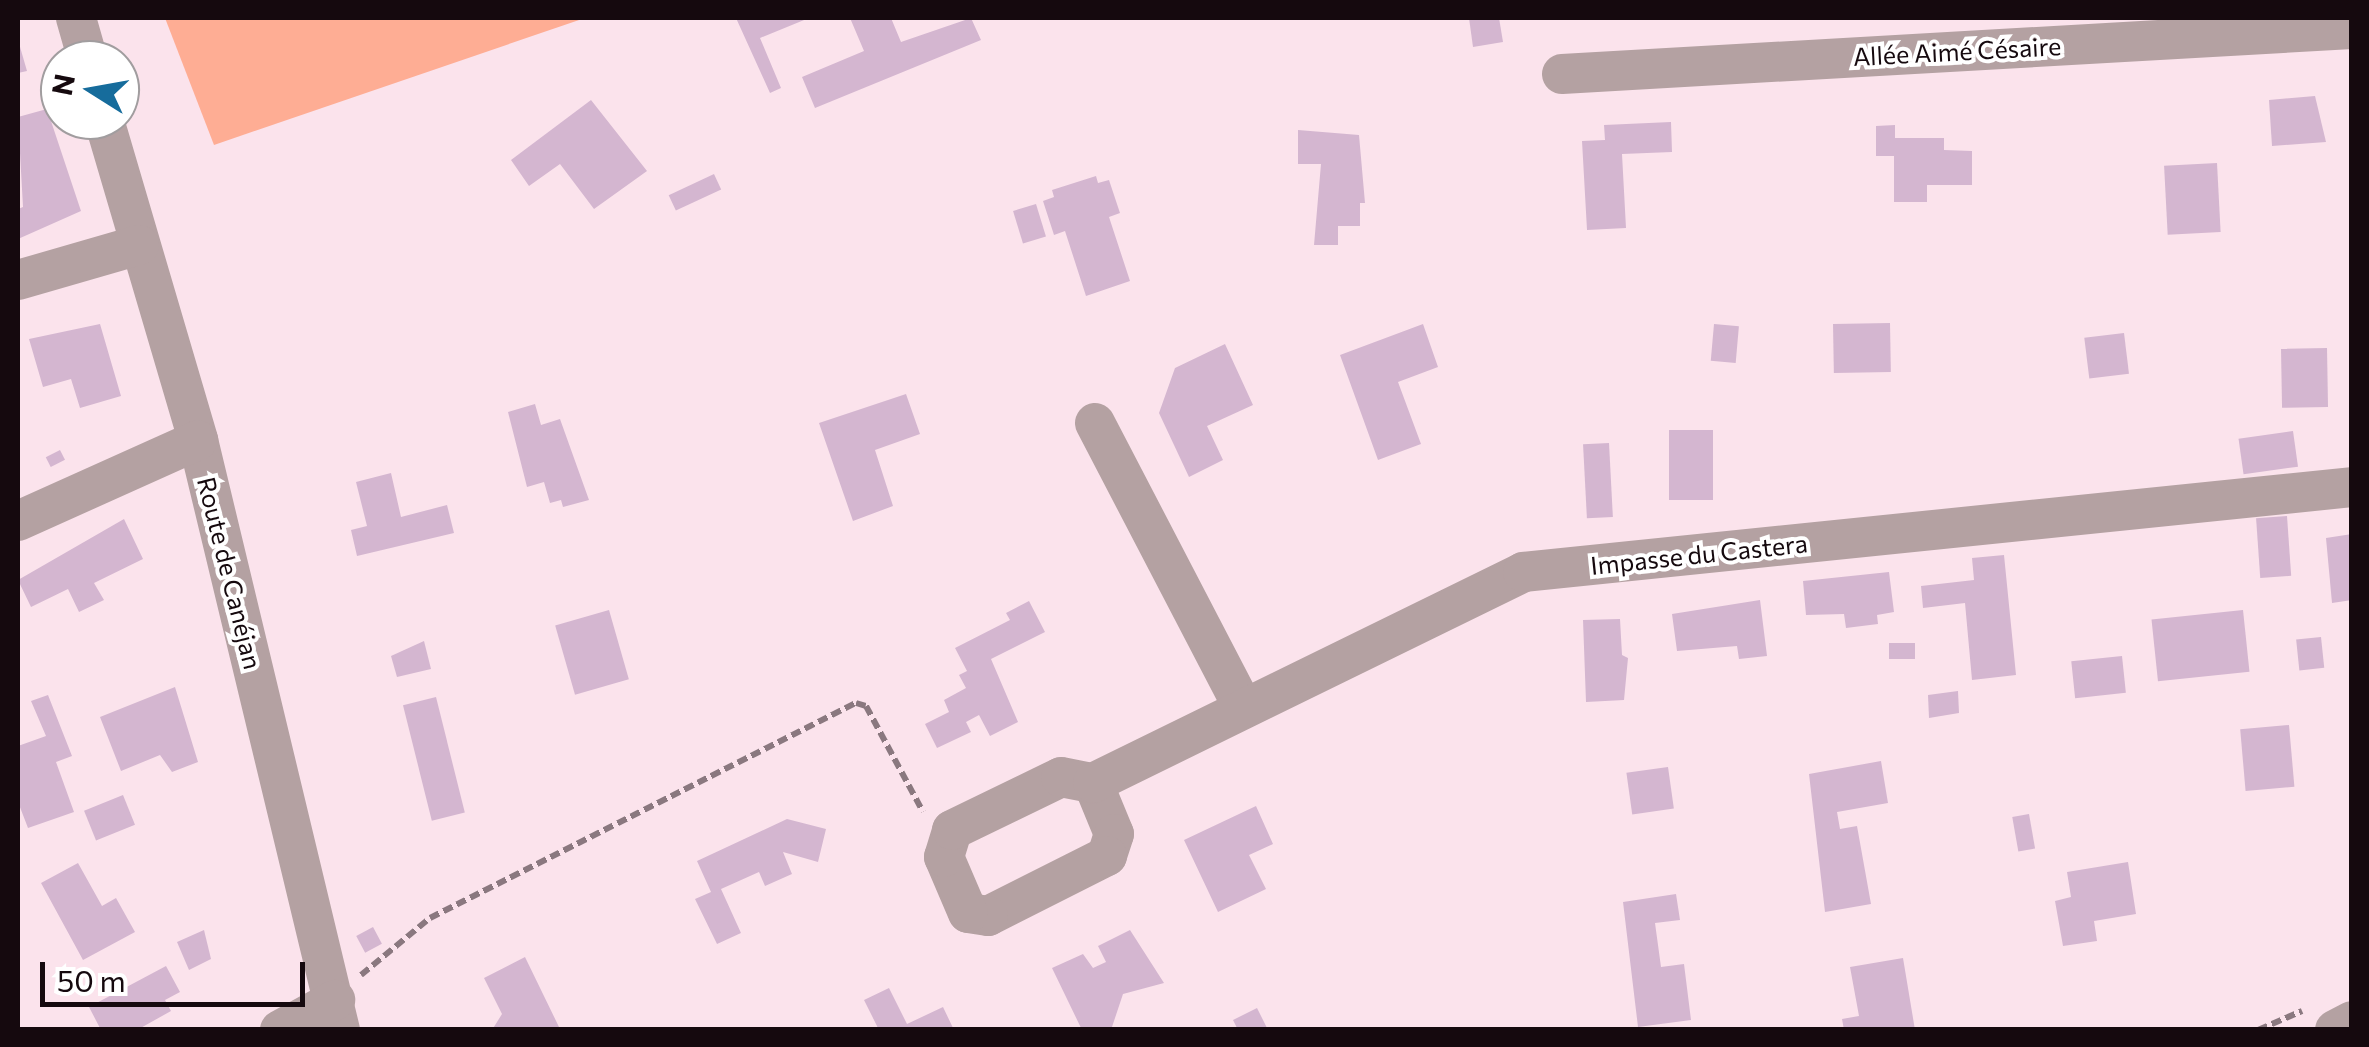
<!DOCTYPE html>
<html>
<head>
<meta charset="utf-8">
<style>
  body { margin:0 }
  #map { position:relative; width:2369px; height:1047px; overflow:hidden; background:#fbe3ec; font-family:Commissioner,sans-serif }
  div>[style] { position:absolute }
  .green>* { inset:0; background:#fead94 }
  .building>* { inset:0; background:#d4b6d0; transform-origin:0 0 }
  .path>* { height:6px; margin-top:-3px; transform-origin:0; background:repeating-linear-gradient(90deg,#8a787f 0 10px,transparent 0 15px) }
  .minor>* { height:40px; margin:-20px; padding:0 20px; transform-origin:20px; border-radius:20px; background:#b4a1a2 }
  span { translate:-50% -50%; white-space:nowrap; text-align:center; line-height:1.15; -webkit-text-stroke:8px #fff; paint-order:stroke }
  .street-label { font-size:25px; color:#15090e }
  .frame { position:absolute; inset:0; border:20px solid #15090e; pointer-events:none }
  .north { position:absolute; left:40px; top:40px; width:100px; height:100px; box-sizing:border-box; background:#fff; border:2px solid #a19d9f; border-radius:50%; rotate:281deg; font-size:28px; font-weight:700; line-height:40px; text-align:center; color:#15090e }
  .north::after { content:''; display:block; margin:auto; width:35px; height:45px; background:#166c9c; clip-path:polygon(50% 0,100% 100%,50% 72%,0 100%) }
  .scale { position:absolute; left:40px; top:962px; width:265px; height:45px; box-sizing:border-box; border:5px solid #15090e; border-top:0; padding-left:12px; font-size:30px; line-height:35px; white-space:nowrap; color:#15090e; -webkit-text-stroke:8px #fff; paint-order:stroke }
</style>
</head>
<body>
<div id="map">
  <div class="green">
    <i style="clip-path:polygon(165px 18px,585px 18px,214px 145px)"></i>
  </div>
  <div class="building">
    <i style="clip-path:polygon(736px 18px,809px 18px,760px 38px,781px 88px,770px 93px)"></i>
    <i style="clip-path:polygon(850px 18px,891px 18px,901px 42px,971px 18px,981px 40px,815px 108px,802px 77px,864px 51px)"></i>
    <i style="clip-path:polygon(1469px 18px,1499px 18px,1503px 42px,1473px 47px)"></i>
    <i style="clip-path:polygon(18px 40px,27px 71px,18px 73px)"></i>
    <i style="clip-path:polygon(2315px 96px,2326px 142px,2272px 146px,2269px 100px)"></i>
    <i style="clip-path:polygon(591px 100px,647px 171px,594px 209px,560px 164px,529px 186px,511px 160px)"></i>
    <i style="clip-path:polygon(47px 109px,81px 211px,18px 239px,18px 209px,23px 207px,18px 117px)"></i>
    <i style="clip-path:polygon(1671px 122px,1672px 152px,1622px 154px,1626px 228px,1587px 230px,1582px 141px,1605px 140px,1604px 125px)"></i>
    <i style="clip-path:polygon(1895px 125px,1895px 138px,1944px 138px,1944px 150px,1972px 151px,1972px 185px,1927px 185px,1927px 202px,1894px 202px,1894px 156px,1876px 156px,1876px 126px)"></i>
    <i style="clip-path:polygon(1298px 130px,1359px 135px,1365px 203px,1360px 203px,1360px 226px,1338px 226px,1338px 245px,1314px 245px,1321px 164px,1298px 164px)"></i>
    <i style="left:2217px;top:163px;width:69px;height:53px;rotate:87deg"></i>
    <i style="left:714px;top:174px;width:17px;height:50px;rotate:65deg"></i>
    <i style="clip-path:polygon(1096px 176px,1098px 183px,1109px 180px,1120px 213px,1109px 217px,1130px 281px,1086px 296px,1065px 231px,1054px 235px,1043px 201px,1054px 197px,1052px 190px)"></i>
    <i style="left:1036px;top:204px;width:34px;height:24px;rotate:73deg"></i>
    <i style="left:1890px;top:323px;width:49px;height:57px;rotate:89deg"></i>
    <i style="clip-path:polygon(100px 324px,121px 396px,80px 408px,71px 379px,43px 387px,29px 339px)"></i>
    <i style="clip-path:polygon(1423px 324px,1438px 367px,1398px 382px,1421px 444px,1378px 460px,1340px 355px)"></i>
    <i style="left:1714px;top:324px;width:25px;height:37px;rotate:5deg"></i>
    <i style="left:2124px;top:333px;width:41px;height:40px;rotate:83deg"></i>
    <i style="clip-path:polygon(1225px 344px,1253px 405px,1207px 426px,1223px 460px,1189px 477px,1159px 413px,1175px 368px)"></i>
    <i style="left:2327px;top:348px;width:59px;height:46px;rotate:89deg"></i>
    <i style="clip-path:polygon(906px 394px,920px 434px,875px 450px,893px 506px,853px 521px,819px 423px)"></i>
    <i style="clip-path:polygon(535px 404px,541px 425px,560px 419px,589px 500px,563px 507px,561px 500px,550px 503px,544px 482px,527px 487px,508px 412px)"></i>
    <i style="left:1669px;top:430px;width:44px;height:70px"></i>
    <i style="left:2293px;top:431px;width:36px;height:55px;rotate:82deg"></i>
    <i style="left:1609px;top:443px;width:74px;height:26px;rotate:87deg"></i>
    <i style="left:60px;top:450px;width:11px;height:16px;rotate:63deg"></i>
    <i style="clip-path:polygon(391px 473px,401px 517px,447px 505px,454px 533px,357px 556px,351px 530px,367px 526px,356px 482px)"></i>
    <i style="left:2287px;top:516px;width:60px;height:31px;rotate:86deg"></i>
    <i style="clip-path:polygon(124px 519px,143px 559px,94px 583px,104px 600px,79px 612px,68px 589px,31px 607px,18px 580px)"></i>
    <i style="clip-path:polygon(2352px 534px,2352px 600px,2332px 603px,2326px 538px)"></i>
    <i style="clip-path:polygon(2004px 555px,2016px 675px,1972px 680px,1965px 603px,1923px 608px,1921px 586px,1974px 580px,1972px 558px)"></i>
    <i style="clip-path:polygon(1889px 572px,1894px 612px,1877px 615px,1878px 624px,1846px 628px,1844px 614px,1806px 615px,1803px 581px)"></i>
    <i style="clip-path:polygon(1760px 600px,1767px 656px,1739px 659px,1737px 646px,1677px 651px,1672px 614px)"></i>
    <i style="clip-path:polygon(1029px 601px,1045px 632px,991px 659px,1018px 722px,990px 736px,979px 715px,966px 722px,971px 732px,937px 748px,925px 724px,949px 712px,944px 700px,966px 688px,959px 675px,967px 671px,955px 648px,1010px 620px,1006px 613px)"></i>
    <i style="left:609px;top:610px;width:72px;height:56px;rotate:74deg"></i>
    <i style="left:2243px;top:610px;width:62px;height:92px;rotate:84deg"></i>
    <i style="clip-path:polygon(1620px 619px,1622px 655px,1628px 658px,1624px 700px,1586px 702px,1583px 620px)"></i>
    <i style="left:2321px;top:637px;width:31px;height:25px;rotate:84deg"></i>
    <i style="clip-path:polygon(424px 641px,431px 669px,397px 677px,391px 656px)"></i>
    <i style="left:1915px;top:643px;width:16px;height:26px;rotate:90deg"></i>
    <i style="left:2122px;top:656px;width:37px;height:51px;rotate:84deg"></i>
    <i style="clip-path:polygon(175px 687px,198px 762px,172px 772px,160px 755px,121px 771px,100px 717px)"></i>
    <i style="clip-path:polygon(1958px 691px,1959px 713px,1929px 718px,1928px 695px)"></i>
    <i style="clip-path:polygon(48px 695px,72px 756px,56px 762px,74px 812px,28px 828px,18px 802px,18px 746px,46px 736px,31px 701px)"></i>
    <i style="left:436px;top:697px;width:119px;height:34px;rotate:76deg"></i>
    <i style="left:2289px;top:725px;width:62px;height:49px;rotate:85deg"></i>
    <i style="clip-path:polygon(1881px 761px,1888px 803px,1837px 812px,1840px 829px,1857px 826px,1871px 904px,1825px 912px,1809px 774px)"></i>
    <i style="left:1668px;top:767px;width:42px;height:42px;rotate:82deg"></i>
    <i style="left:123px;top:795px;width:32px;height:42px;rotate:68deg"></i>
    <i style="clip-path:polygon(1256px 806px,1273px 844px,1249px 855px,1266px 889px,1218px 912px,1184px 840px)"></i>
    <i style="left:2029px;top:814px;width:35px;height:17px;rotate:80deg"></i>
    <i style="clip-path:polygon(787px 819px,826px 829px,818px 862px,783px 852px,792px 874px,765px 886px,759px 872px,721px 889px,741px 933px,717px 944px,695px 899px,711px 892px,697px 861px)"></i>
    <i style="clip-path:polygon(2128px 862px,2136px 914px,2094px 921px,2097px 941px,2063px 946px,2055px 901px,2071px 897px,2067px 872px)"></i>
    <i style="clip-path:polygon(78px 863px,102px 906px,116px 898px,135px 932px,83px 960px,41px 883px)"></i>
    <i style="clip-path:polygon(1676px 894px,1680px 920px,1655px 923px,1661px 967px,1684px 964px,1691px 1020px,1638px 1027px,1623px 902px)"></i>
    <i style="left:373px;top:927px;width:19px;height:19px;rotate:62deg"></i>
    <i style="clip-path:polygon(204px 930px,211px 959px,189px 970px,177px 942px)"></i>
    <i style="clip-path:polygon(1130px 930px,1164px 983px,1123px 994px,1111px 1030px,1082px 1030px,1052px 968px,1083px 954px,1093px 968px,1106px 962px,1098px 946px)"></i>
    <i style="clip-path:polygon(525px 957px,559px 1027px,492px 1030px,502px 1014px,484px 978px)"></i>
    <i style="clip-path:polygon(1903px 958px,1915px 1030px,1844px 1030px,1842px 1019px,1859px 1016px,1850px 967px)"></i>
    <i style="clip-path:polygon(166px 966px,180px 992px,165px 1000px,171px 1011px,137px 1030px,101px 1030px,89px 1007px)"></i>
    <i style="clip-path:polygon(889px 988px,907px 1024px,943px 1007px,954px 1030px,879px 1030px,864px 1000px)"></i>
    <i style="clip-path:polygon(1257px 1008px,1268px 1030px,1238px 1030px,1233px 1020px)"></i>
  </div>
  <div class="path">
    <i style="left:124px;top:67px;width:28px;rotate:75deg"></i>
    <i style="left:361px;top:975px;width:89px;rotate:-39.6deg"></i>
    <i style="left:430px;top:918px;width:477px;rotate:-26.8deg"></i>
    <i style="left:856px;top:703px;width:10px;rotate:17deg"></i>
    <i style="left:866px;top:706px;width:120px;rotate:61.7deg"></i>
    <i style="left:2258px;top:1030px;width:48px;rotate:-23.4deg"></i>
  </div>
  <div class="minor">
    <i style="left:76px;top:18px;width:44px;rotate:74.1deg"></i>
    <i style="left:1562px;top:74px;width:791px;rotate:-3.26deg"></i>
    <i style="left:104px;top:120px;width:334px;rotate:73.6deg"></i>
    <i style="left:198px;top:440px;width:607px;rotate:76.47deg"></i>
    <i style="left:18px;top:280px;width:126px;rotate:-16.1deg"></i>
    <i style="left:1095px;top:423px;width:322px;rotate:62.5deg"></i>
    <i style="left:18px;top:521px;width:197px;rotate:-24.2deg"></i>
    <i style="left:1093px;top:783px;width:55px;rotate:67.6deg"></i>
    <i style="left:1114px;top:834px;width:23px;rotate:108deg"></i>
    <i style="left:1107px;top:856px;width:133px;rotate:153.2deg"></i>
    <i style="left:988px;top:916px;width:20px;rotate:-171deg"></i>
    <i style="left:968px;top:913px;width:61px;rotate:-113.2deg"></i>
    <i style="left:944px;top:857px;width:28px;rotate:-73deg"></i>
    <i style="left:952px;top:830px;width:121px;rotate:-25.9deg"></i>
    <i style="left:1061px;top:777px;width:33px;rotate:11deg"></i>
    <i style="left:1093px;top:783px;width:479px;rotate:-26.1deg"></i>
    <i style="left:1523px;top:572px;width:833px;rotate:-5.85deg"></i>
    <i style="left:280px;top:1030px;width:63px;rotate:-28.6deg"></i>
    <i style="left:2335px;top:1030px;width:19px;rotate:-28deg"></i>
  </div>
  <div class="street-label">
    <span style="left:1957px;top:51px;rotate:-3deg">Allée Aimé Césaire</span>
    <span style="left:1699px;top:554px;rotate:-6deg">Impasse du Castera</span>
    <span style="left:230px;top:573px;rotate:76deg">Route de Canéjan</span>
  </div>
  <div class="frame"></div>
  <div class="north">N</div>
  <div class="scale">50 m</div>
</div>
</body>
</html>
